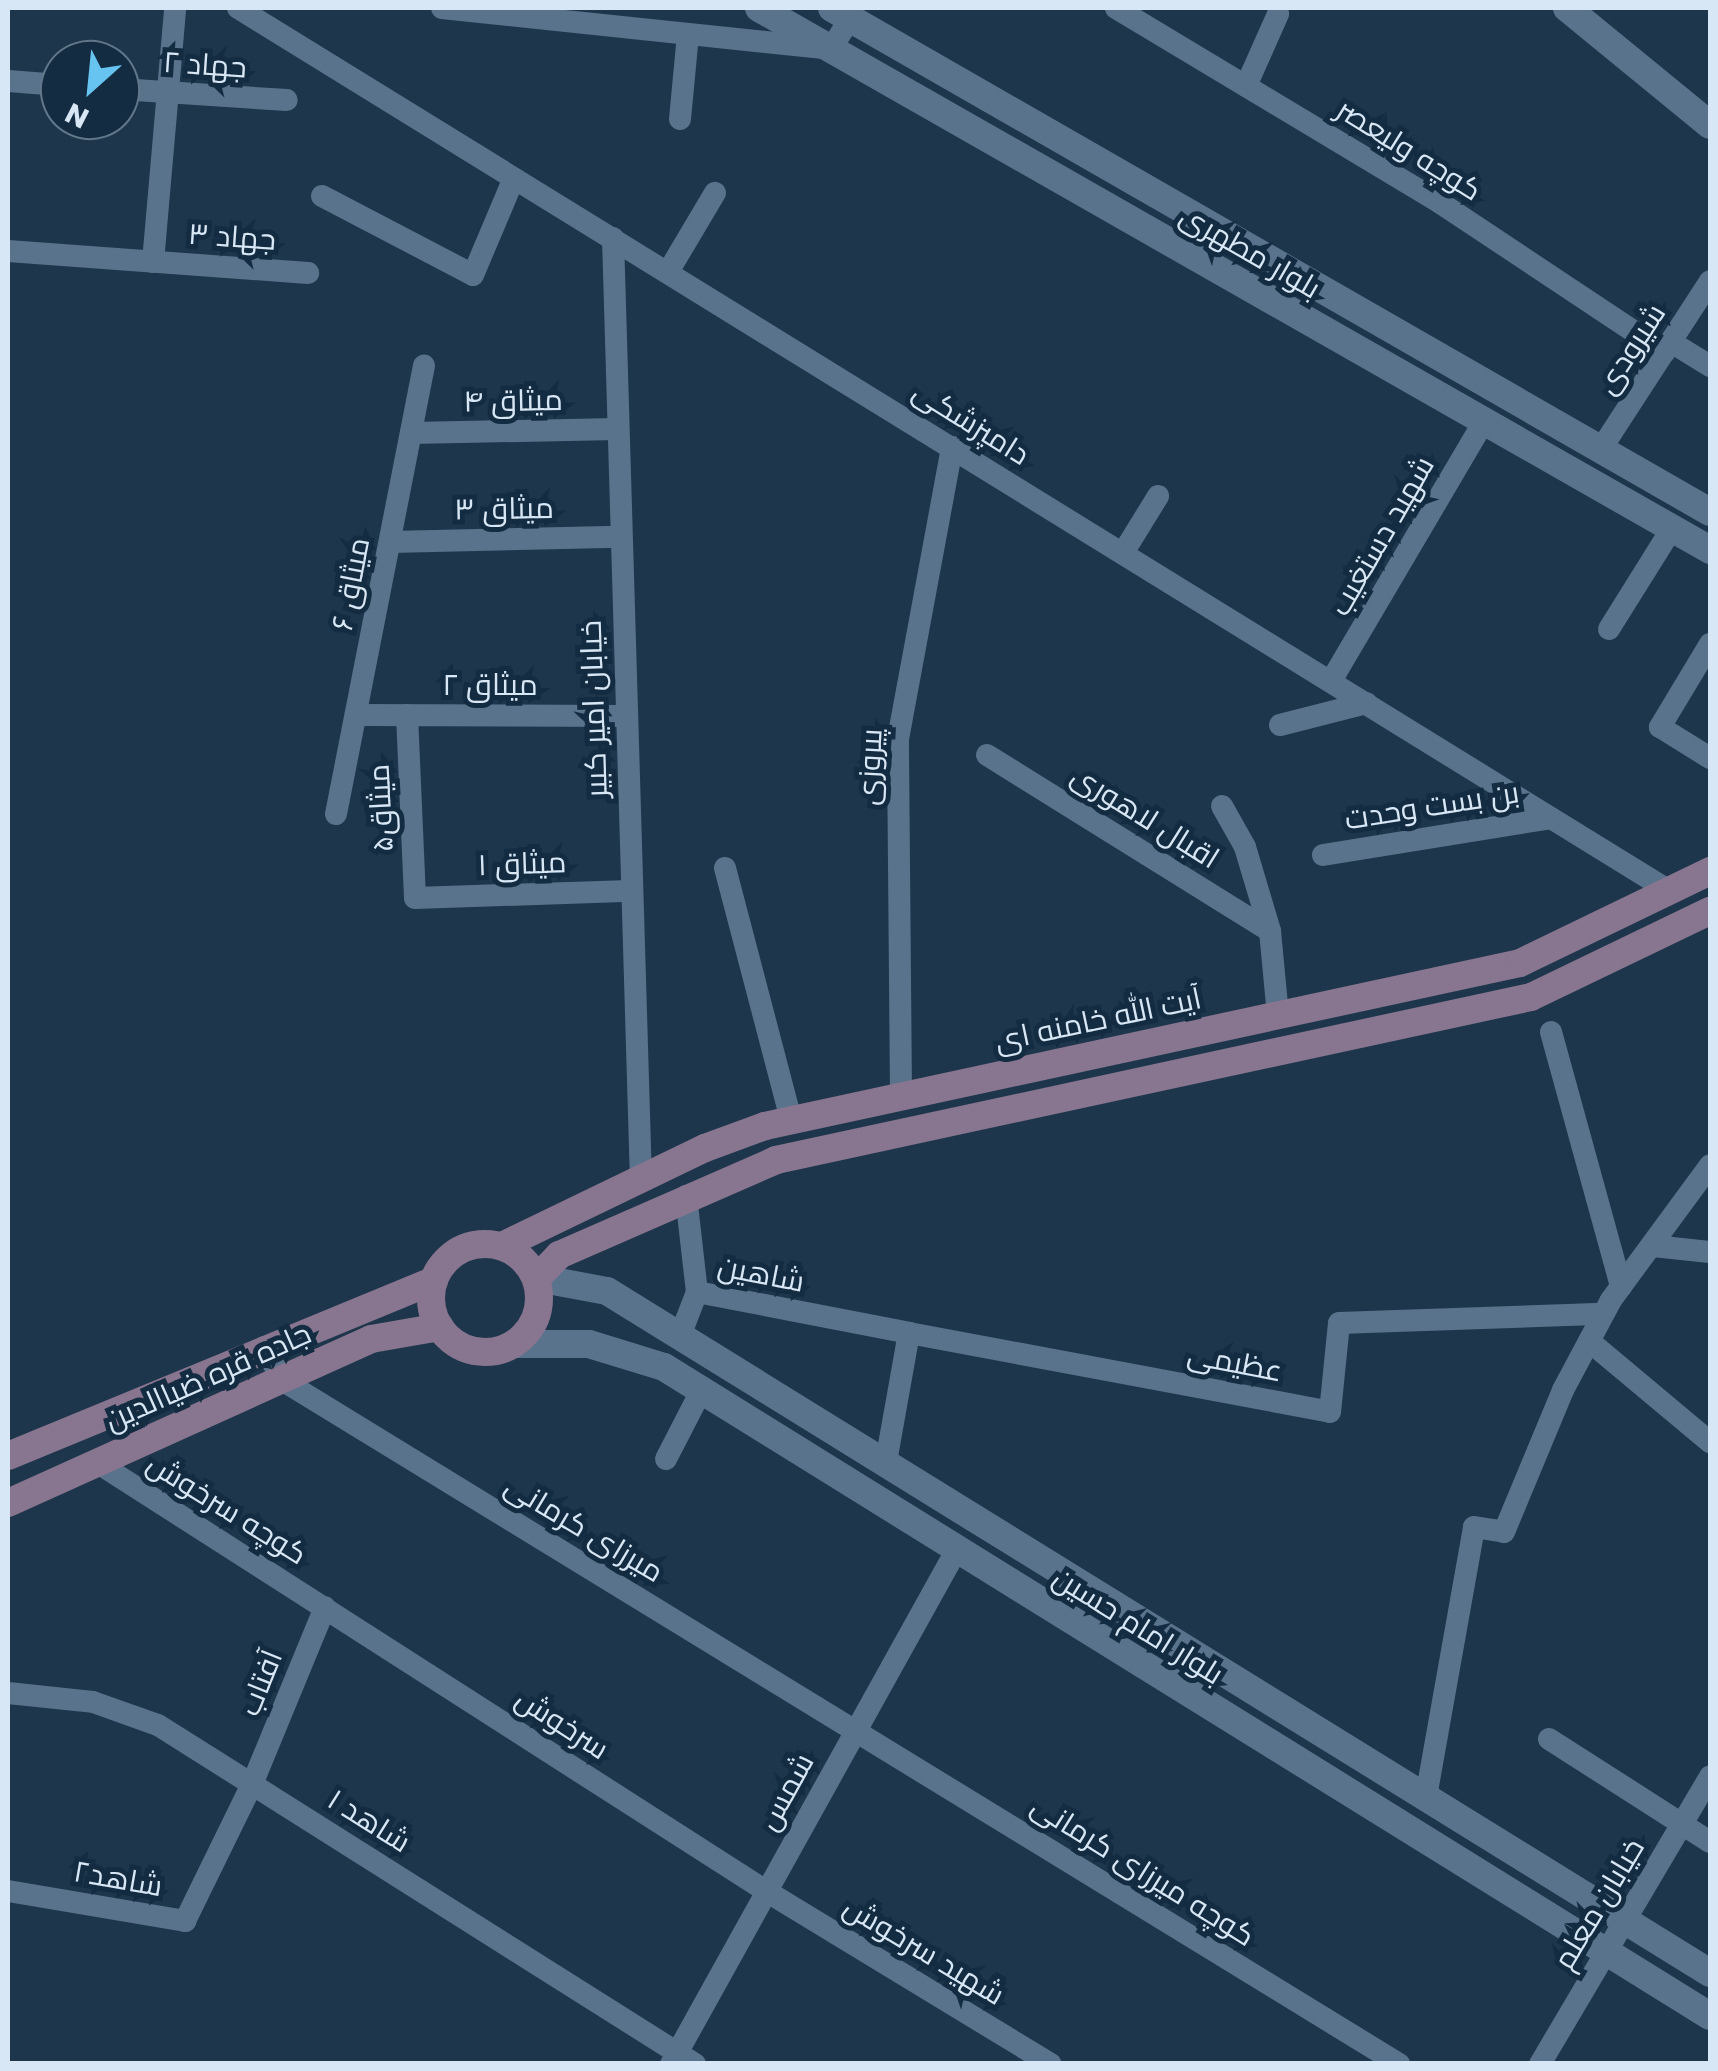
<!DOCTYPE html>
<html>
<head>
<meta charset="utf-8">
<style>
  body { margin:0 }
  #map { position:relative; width:1718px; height:2071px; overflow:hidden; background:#1e364c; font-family:Poppins,Cairo,sans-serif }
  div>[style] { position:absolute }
  .minor>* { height:22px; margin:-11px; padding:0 11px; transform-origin:11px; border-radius:11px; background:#5a738c }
  .tertiary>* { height:28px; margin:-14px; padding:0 14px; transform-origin:14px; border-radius:14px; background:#5a738c }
  .secondary>* { height:28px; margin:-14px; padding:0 14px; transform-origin:14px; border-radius:14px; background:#88758f }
  .secondary>.ring { margin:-14px; padding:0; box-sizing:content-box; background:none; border:28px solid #88758f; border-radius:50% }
  span { translate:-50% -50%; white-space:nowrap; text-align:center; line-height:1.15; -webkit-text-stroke:10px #142c41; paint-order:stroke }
  .street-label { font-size:30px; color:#d8e7f5 }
  .frame { position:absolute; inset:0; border:10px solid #d8e7f5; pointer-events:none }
  .north { position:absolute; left:40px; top:40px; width:100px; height:100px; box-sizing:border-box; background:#142c41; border:2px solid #627789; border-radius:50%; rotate:207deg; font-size:28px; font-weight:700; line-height:40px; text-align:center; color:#d8e7f5 }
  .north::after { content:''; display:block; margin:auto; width:35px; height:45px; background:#67c4f0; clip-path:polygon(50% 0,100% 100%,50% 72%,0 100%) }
</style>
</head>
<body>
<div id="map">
  <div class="minor">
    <i style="left:238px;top:8px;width:1684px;rotate:31.67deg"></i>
    <i style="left:442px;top:8px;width:391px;rotate:6deg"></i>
    <i style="left:831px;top:49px;width:36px;rotate:-58deg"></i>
    <i style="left:1116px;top:8px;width:377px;rotate:31deg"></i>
    <i style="left:1439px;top:202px;width:271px;rotate:33.6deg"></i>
    <i style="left:8px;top:81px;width:52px;rotate:4.4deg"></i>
    <i style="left:1246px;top:86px;width:79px;rotate:-66deg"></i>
    <i style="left:120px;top:89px;width:167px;rotate:3.8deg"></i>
    <i style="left:680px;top:119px;width:85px;rotate:-84.6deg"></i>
    <i style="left:322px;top:196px;width:170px;rotate:27.6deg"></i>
    <i style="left:473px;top:275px;width:105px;rotate:-67.1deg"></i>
    <i style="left:613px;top:238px;width:941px;rotate:88.3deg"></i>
    <i style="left:8px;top:251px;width:301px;rotate:4.2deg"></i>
    <i style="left:153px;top:262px;width:255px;rotate:-85deg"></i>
    <i style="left:668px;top:272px;width:92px;rotate:-59.3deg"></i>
    <i style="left:1671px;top:342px;width:46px;rotate:31.6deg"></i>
    <i style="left:411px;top:433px;width:206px;rotate:-1.1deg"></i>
    <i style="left:1601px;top:449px;width:200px;rotate:-57deg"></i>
    <i style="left:390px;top:542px;width:229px;rotate:-1.3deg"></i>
    <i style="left:1123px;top:553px;width:67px;rotate:-58.4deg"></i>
    <i style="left:1609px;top:629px;width:119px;rotate:-58deg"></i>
    <i style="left:1710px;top:644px;width:97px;rotate:121.1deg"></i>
    <i style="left:1660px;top:727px;width:59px;rotate:31.8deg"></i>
    <i style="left:1331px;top:681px;width:302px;rotate:-59.5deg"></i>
    <i style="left:357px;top:715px;width:266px;rotate:0.2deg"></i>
    <i style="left:407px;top:715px;width:183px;rotate:87.5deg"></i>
    <i style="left:415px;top:898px;width:215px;rotate:-1.9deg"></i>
    <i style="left:1280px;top:725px;width:89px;rotate:-14.3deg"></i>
    <i style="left:987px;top:755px;width:333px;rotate:31.9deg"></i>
    <i style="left:1222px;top:806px;width:47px;rotate:60.7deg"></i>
    <i style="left:1245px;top:847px;width:88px;rotate:73.4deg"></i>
    <i style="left:1270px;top:931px;width:84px;rotate:84.6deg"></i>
    <i style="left:336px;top:814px;width:457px;rotate:-78.9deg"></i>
    <i style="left:1323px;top:855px;width:231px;rotate:-9.2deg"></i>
    <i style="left:725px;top:868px;width:260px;rotate:75.3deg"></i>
    <i style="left:1551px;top:1032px;width:264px;rotate:74.6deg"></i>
    <i style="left:901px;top:1094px;width:355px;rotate:-90.5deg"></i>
    <i style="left:898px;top:739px;width:297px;rotate:-79.5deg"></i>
    <i style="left:686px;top:1196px;width:97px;rotate:83.5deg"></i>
    <i style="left:697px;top:1292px;width:216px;rotate:10.9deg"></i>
    <i style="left:1653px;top:1246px;width:57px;rotate:6deg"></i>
    <i style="left:680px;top:1336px;width:47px;rotate:-68.9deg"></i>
    <i style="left:1589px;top:1341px;width:158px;rotate:39.9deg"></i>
    <i style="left:264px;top:1347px;width:38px;rotate:61deg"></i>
    <i style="left:282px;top:1380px;width:1310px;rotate:31.48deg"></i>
    <i style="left:666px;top:1459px;width:76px;rotate:-62.8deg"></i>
    <i style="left:886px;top:1462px;width:131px;rotate:-79.9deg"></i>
    <i style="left:909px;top:1333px;width:428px;rotate:10.6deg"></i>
    <i style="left:1330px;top:1412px;width:89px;rotate:-84.2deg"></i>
    <i style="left:1339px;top:1323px;width:264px;rotate:-2deg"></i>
    <i style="left:98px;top:1463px;width:793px;rotate:32.65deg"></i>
    <i style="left:766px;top:1891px;width:333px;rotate:31.3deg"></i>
    <i style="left:8px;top:1693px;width:85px;rotate:6deg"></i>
    <i style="left:93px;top:1702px;width:69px;rotate:19.5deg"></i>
    <i style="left:158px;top:1725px;width:635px;rotate:32.26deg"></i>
    <i style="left:1549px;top:1739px;width:191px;rotate:32.6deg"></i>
    <i style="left:1426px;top:1797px;width:274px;rotate:-79.9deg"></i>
    <i style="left:1474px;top:1527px;width:30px;rotate:9deg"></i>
    <i style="left:1504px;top:1532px;width:154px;rotate:-67.4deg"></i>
    <i style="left:1563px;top:1390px;width:102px;rotate:-61.9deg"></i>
    <i style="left:1611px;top:1300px;width:167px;rotate:-53.7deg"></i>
    <i style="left:8px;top:1891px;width:180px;rotate:9.6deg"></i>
    <i style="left:185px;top:1921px;width:155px;rotate:-63.9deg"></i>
    <i style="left:253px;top:1782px;width:189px;rotate:-67.6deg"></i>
    <i style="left:671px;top:2064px;width:587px;rotate:-60.95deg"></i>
    <i style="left:1540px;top:2064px;width:334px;rotate:-59.4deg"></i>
  </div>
  <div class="tertiary">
    <i style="left:759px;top:8px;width:1095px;rotate:29.68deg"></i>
    <i style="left:832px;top:8px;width:1012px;rotate:29.86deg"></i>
    <i style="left:1567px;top:8px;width:185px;rotate:39.3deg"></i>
    <i style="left:537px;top:1278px;width:71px;rotate:10.5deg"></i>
    <i style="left:607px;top:1291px;width:1297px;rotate:31.73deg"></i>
    <i style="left:515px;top:1344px;width:74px"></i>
    <i style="left:589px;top:1344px;width:78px;rotate:17deg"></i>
    <i style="left:664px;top:1367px;width:1231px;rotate:31.82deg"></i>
  </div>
  <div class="secondary">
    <i class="ring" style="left:431px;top:1244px;width:80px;height:80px"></i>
    <i style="left:502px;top:1246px;width:225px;rotate:-25.8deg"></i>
    <i style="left:705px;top:1148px;width:64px;rotate:-20.1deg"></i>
    <i style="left:765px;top:1126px;width:772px;rotate:-12.18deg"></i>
    <i style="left:1520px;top:963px;width:211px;rotate:-25.8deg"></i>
    <i style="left:537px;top:1278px;width:32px;rotate:-46deg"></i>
    <i style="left:559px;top:1255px;width:237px;rotate:-23.6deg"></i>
    <i style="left:776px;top:1160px;width:772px;rotate:-12.18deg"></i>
    <i style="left:1531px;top:997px;width:199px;rotate:-25.7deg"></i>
    <i style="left:8px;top:1456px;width:461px;rotate:-22.4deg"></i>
    <i style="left:8px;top:1503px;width:398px;rotate:-24.3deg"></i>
    <i style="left:371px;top:1339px;width:70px;rotate:-9.9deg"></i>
  </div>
  <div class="street-label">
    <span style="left:205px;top:65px;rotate:4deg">جهاد ۲</span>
    <span style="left:1409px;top:150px;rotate:32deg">کوچه ولیعصر</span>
    <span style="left:232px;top:237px;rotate:4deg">جهاد ۳</span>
    <span style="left:1250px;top:252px;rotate:30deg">بلوار مطهری</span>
    <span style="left:1631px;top:349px;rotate:-57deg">شیرودی</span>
    <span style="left:513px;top:401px;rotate:-1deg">میثاق ۴</span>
    <span style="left:971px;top:423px;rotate:32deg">دامپزشکی</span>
    <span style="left:504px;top:509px;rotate:-1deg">میثاق ۳</span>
    <span style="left:1382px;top:536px;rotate:-60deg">شهید دستغیب</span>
    <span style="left:351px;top:584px;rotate:-79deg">میثاق ۶</span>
    <span style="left:490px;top:685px">میثاق ۲</span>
    <span style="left:594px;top:709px;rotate:-92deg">خیابان امیر کبیر</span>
    <span style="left:870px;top:767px;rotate:-87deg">پیروزی</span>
    <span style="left:1432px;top:806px;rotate:-9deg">بن بست وحدت</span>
    <span style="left:381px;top:808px;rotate:-93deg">میثاق۵</span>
    <span style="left:1145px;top:817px;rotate:32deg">اقبال لاهوری</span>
    <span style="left:522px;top:864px;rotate:-2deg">میثاق ۱</span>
    <span style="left:1098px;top:1020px;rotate:-12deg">آیت الله خامنه ای</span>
    <span style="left:761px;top:1274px;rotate:11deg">شاهین</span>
    <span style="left:1235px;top:1363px;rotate:11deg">عظیمی</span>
    <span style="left:208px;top:1377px;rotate:-24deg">جاده قره ضیاالدین</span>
    <span style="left:227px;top:1509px;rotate:32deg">کوچه سرخوش</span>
    <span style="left:584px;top:1529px;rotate:31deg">میرزای کرمانی</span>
    <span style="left:1138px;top:1626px;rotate:32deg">بلوار امام حسین</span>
    <span style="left:261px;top:1683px;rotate:-68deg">آفتاب</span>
    <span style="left:562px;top:1724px;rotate:33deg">سرخوش</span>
    <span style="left:786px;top:1792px;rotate:-61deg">شمس</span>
    <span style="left:369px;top:1821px;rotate:32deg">شاهد ۱</span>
    <span style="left:1143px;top:1871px;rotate:32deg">کوچه میرزای کرمانی</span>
    <span style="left:118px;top:1879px;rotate:10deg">شاهد۲</span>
    <span style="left:1599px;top:1904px;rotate:-59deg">خیابان معلم</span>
    <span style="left:924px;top:1951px;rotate:31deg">شهید سرخوش</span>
  </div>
  <div class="frame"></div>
  <div class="north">N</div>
</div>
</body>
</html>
